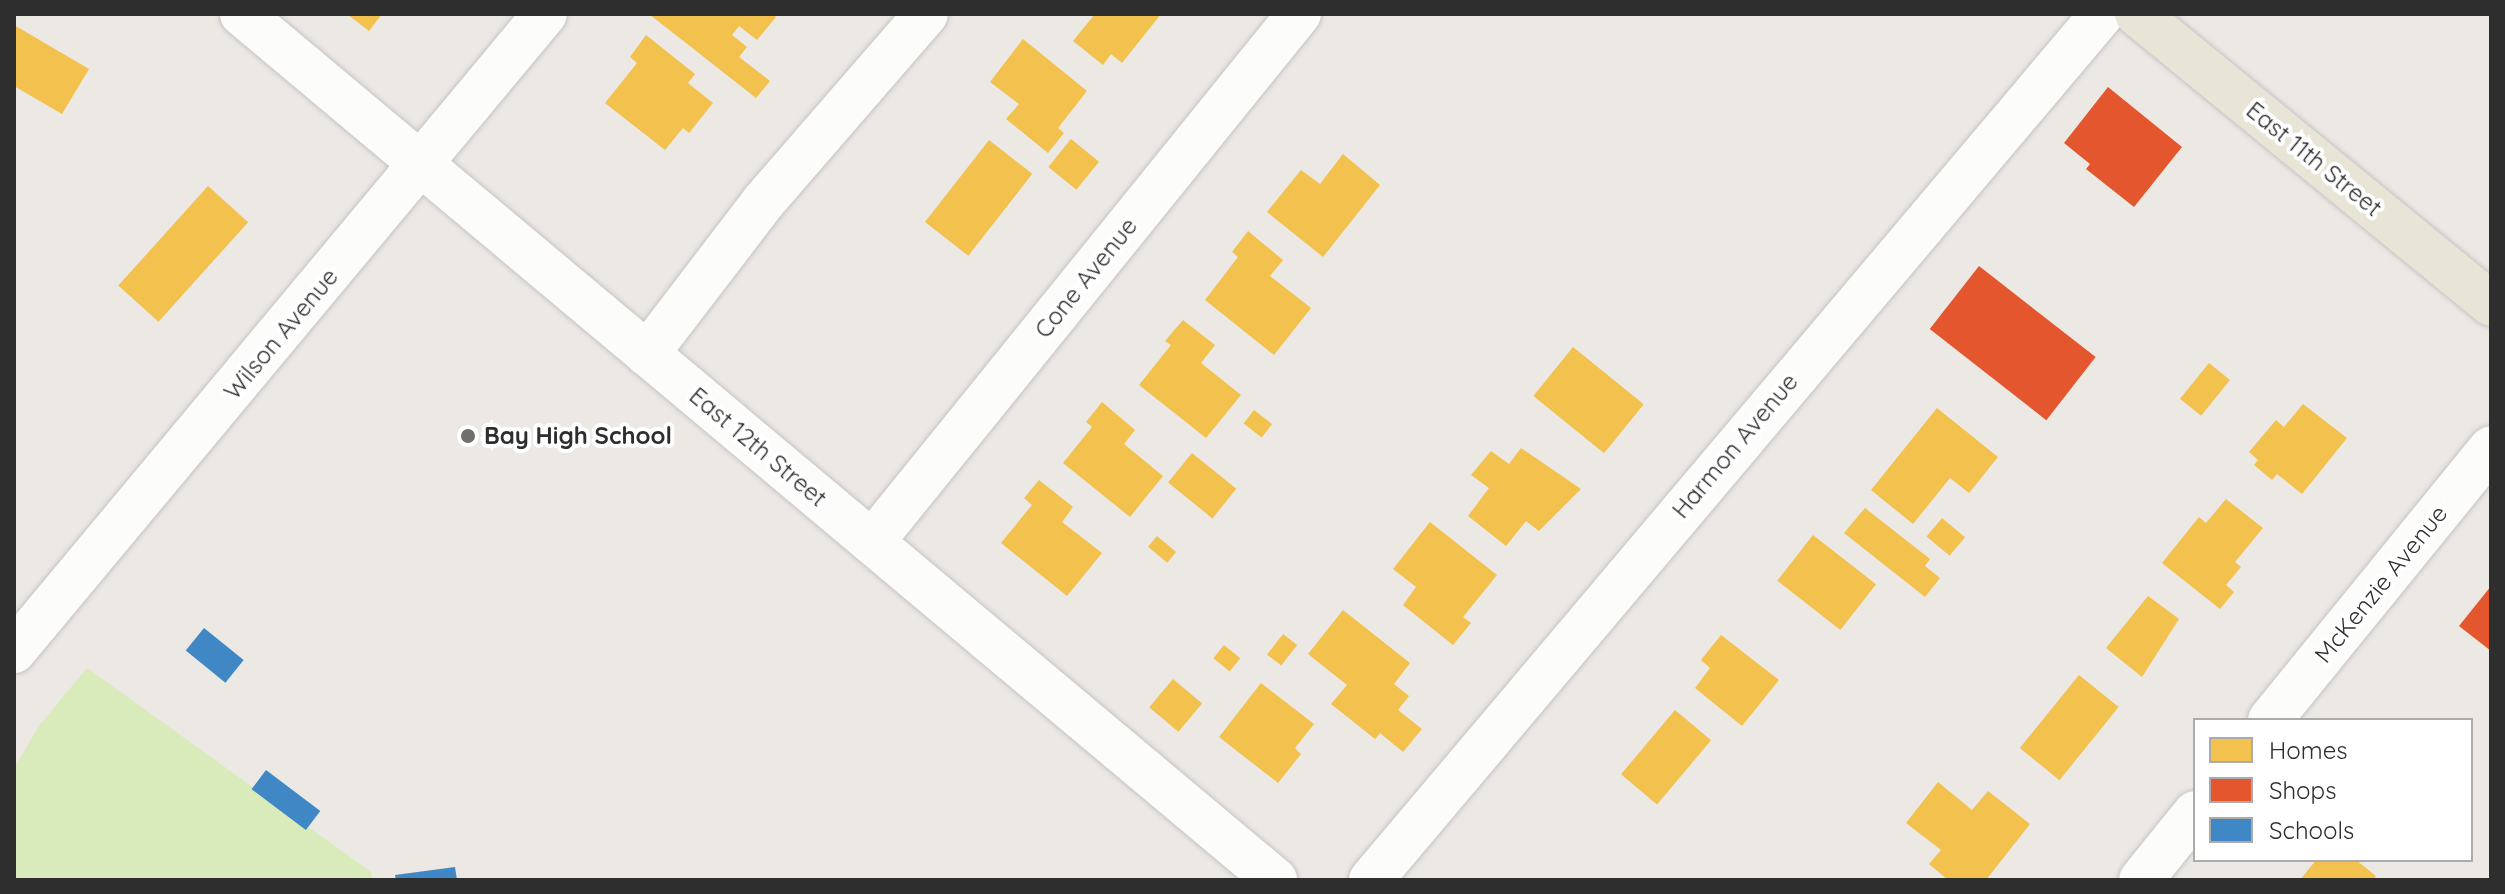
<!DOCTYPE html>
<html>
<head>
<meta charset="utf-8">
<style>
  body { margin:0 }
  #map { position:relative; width:2505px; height:894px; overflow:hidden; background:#ece8e4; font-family:Quicksand,sans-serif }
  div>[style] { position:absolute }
  .pitch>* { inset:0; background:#d9eabb }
  .homes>* { inset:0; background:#f2c14e; transform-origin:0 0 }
  .shops>* { inset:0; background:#e4572e; transform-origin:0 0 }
  .schools>* { inset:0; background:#3f88c5; transform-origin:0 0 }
  .roads { filter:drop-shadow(0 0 2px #c5c4c5) drop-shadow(0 0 2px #c5c4c5) }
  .minor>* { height:44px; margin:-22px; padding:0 22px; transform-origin:22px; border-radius:22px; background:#fcfcfb }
  .major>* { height:44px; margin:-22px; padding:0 22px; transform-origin:22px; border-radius:22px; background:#e8e4d6 }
  .dots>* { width:22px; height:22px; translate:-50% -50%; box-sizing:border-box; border:4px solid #fff; border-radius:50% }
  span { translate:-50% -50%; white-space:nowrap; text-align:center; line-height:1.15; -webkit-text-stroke:8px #fff; paint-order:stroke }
  .street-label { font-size:24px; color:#2e2e2e }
  .poi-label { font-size:24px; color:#2e2e2e; font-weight:700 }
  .left { translate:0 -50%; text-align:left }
  .frame { position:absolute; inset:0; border:16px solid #2e2e2e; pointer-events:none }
  .legend { position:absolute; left:2193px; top:718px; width:280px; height:144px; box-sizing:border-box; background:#fff; border:2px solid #ababab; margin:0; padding:10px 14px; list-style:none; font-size:24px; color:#2e2e2e }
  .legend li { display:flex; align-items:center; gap:16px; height:40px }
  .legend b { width:40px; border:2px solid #ababab }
</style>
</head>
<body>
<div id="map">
  <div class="pitch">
    <i style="clip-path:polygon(87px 668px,371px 872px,372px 880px,14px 880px,14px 768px,39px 726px)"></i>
  </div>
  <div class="homes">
    <i style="clip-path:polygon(347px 14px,382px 14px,369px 31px)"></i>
    <i style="clip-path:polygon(649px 14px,772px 14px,776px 17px,757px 40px,739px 26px,732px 35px,747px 47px,739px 57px,770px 81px,756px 98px)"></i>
    <i style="clip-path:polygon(1095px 14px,1161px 14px,1122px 63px,1111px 54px,1103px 65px,1073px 41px)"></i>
    <i style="clip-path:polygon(14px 25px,89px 69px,62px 114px,14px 86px)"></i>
    <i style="clip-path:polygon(646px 35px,695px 74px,688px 83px,713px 103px,689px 133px,683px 128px,665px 150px,605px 103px,637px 63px,630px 57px)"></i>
    <i style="clip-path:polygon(1023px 39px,1087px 91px,1058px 128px,1064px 133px,1048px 153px,1006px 119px,1019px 104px,990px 82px)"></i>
    <i style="left:1071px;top:139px;width:36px;height:36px;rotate:39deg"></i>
    <i style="left:989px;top:140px;width:55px;height:104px;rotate:38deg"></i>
    <i style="clip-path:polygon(1343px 154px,1380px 185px,1323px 257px,1267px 212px,1301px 170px,1320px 184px)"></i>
    <i style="left:208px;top:186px;width:54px;height:134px;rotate:42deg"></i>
    <i style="clip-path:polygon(1248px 231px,1283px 260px,1270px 276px,1311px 308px,1274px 355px,1205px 300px,1238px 257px,1232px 252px)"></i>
    <i style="clip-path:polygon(1183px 320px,1215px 345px,1201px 363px,1241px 395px,1206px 438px,1139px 385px,1171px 345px,1165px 341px)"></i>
    <i style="left:1573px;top:347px;width:91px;height:63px;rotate:39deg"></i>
    <i style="left:2209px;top:363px;width:27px;height:46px;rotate:39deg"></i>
    <i style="clip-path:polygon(1102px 402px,1135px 430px,1124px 444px,1163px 476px,1130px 517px,1063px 463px,1092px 427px,1086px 422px)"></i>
    <i style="clip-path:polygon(2303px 404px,2347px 438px,2302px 494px,2277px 474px,2272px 480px,2254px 465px,2258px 460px,2249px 452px,2276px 420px,2284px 427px)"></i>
    <i style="clip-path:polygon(1937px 408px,1998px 457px,1969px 493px,1950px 478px,1913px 524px,1871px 490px)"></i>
    <i style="left:1254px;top:410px;width:23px;height:17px;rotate:38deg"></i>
    <i style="clip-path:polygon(1521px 448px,1581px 489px,1539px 531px,1526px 521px,1506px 546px,1468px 516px,1489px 488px,1471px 475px,1491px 451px,1509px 464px)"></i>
    <i style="left:1192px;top:453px;width:57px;height:38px;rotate:39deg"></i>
    <i style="clip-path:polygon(1039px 480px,1073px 507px,1062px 522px,1102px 553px,1067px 596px,1001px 543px,1032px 505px,1024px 498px)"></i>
    <i style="clip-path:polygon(2226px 499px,2263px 528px,2235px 562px,2241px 567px,2226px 585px,2234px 592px,2220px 609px,2162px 563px,2199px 517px,2206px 523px)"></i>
    <i style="clip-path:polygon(1865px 508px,1930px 559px,1925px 566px,1940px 578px,1925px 597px,1844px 533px)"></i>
    <i style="left:1942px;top:518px;width:30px;height:24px;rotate:40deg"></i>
    <i style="clip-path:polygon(1430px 522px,1497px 575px,1463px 617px,1471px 623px,1453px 645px,1403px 605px,1416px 587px,1393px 569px)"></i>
    <i style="left:1813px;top:535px;width:80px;height:58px;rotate:38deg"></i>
    <i style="left:1157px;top:536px;width:25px;height:14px;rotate:40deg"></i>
    <i style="clip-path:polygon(2148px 596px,2179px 619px,2142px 677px,2106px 648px)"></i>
    <i style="clip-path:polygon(1343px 610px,1410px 663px,1394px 684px,1409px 696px,1398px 710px,1422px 729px,1403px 752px,1380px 733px,1375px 739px,1331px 704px,1347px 685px,1308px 654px)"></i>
    <i style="left:1283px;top:634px;width:18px;height:26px;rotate:38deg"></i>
    <i style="clip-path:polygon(1721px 635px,1779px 680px,1742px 726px,1695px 688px,1710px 668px,1701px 660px)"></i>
    <i style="left:1224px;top:645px;width:21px;height:17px;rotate:39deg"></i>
    <i style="left:2079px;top:675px;width:51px;height:94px;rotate:39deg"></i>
    <i style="left:1173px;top:679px;width:38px;height:37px;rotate:40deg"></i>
    <i style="clip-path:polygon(1261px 683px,1314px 724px,1295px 748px,1301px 754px,1278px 783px,1219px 737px)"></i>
    <i style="left:1675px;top:710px;width:47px;height:84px;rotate:40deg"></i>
    <i style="clip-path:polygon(1938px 782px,1972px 810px,1988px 791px,2030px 824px,1986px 880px,1948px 880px,1929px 864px,1941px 850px,1906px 823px)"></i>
    <i style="clip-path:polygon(2316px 860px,2356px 860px,2376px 876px,2373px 880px,2300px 880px)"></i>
  </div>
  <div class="shops">
    <i style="clip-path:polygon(2108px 87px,2182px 147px,2134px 207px,2086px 169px,2090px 164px,2064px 143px)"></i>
    <i style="left:1979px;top:266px;width:148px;height:80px;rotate:38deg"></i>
    <i style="clip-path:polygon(2491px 586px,2491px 651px,2459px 626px)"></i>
  </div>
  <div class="schools">
    <i style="left:204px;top:628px;width:51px;height:29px;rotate:39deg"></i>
    <i style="left:266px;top:770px;width:68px;height:24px;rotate:37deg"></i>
    <i style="clip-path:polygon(455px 867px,457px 880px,396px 880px,395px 875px)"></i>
  </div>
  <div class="roads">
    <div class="minor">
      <i style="left:242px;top:14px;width:1348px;rotate:39.97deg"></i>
      <i style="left:647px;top:354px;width:193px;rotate:-52.6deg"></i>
      <i style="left:764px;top:201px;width:247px;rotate:-49.1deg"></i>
      <i style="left:872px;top:542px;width:679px;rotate:-51.04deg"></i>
      <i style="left:14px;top:651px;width:829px;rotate:-50.19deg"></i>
      <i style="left:2270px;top:720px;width:350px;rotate:-50.9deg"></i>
      <i style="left:1371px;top:880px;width:1133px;rotate:-49.83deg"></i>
      <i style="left:2141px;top:880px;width:86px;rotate:-51.1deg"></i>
    </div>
    <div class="major">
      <i style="left:2137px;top:14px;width:458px;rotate:39.3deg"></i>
    </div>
  </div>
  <div class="dots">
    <i style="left:468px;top:436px;background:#706f6e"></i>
  </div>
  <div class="street-label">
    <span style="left:2314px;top:159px;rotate:39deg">East 11th Street</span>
    <span style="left:1086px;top:278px;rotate:-51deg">Cone Avenue</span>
    <span style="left:281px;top:334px;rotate:-50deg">Wilson Avenue</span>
    <span style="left:1735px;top:446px;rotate:-50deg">Harmon Avenue</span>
    <span style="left:758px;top:447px;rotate:40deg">East 12th Street</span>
    <span style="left:2381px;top:584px;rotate:-51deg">McKenzie Avenue</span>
  </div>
  <div class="poi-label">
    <span class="left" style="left:484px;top:436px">Bay High School</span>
  </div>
  <div class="frame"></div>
  <ul class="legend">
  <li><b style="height:22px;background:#f2c14e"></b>Homes</li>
  <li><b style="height:22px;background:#e4572e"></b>Shops</li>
  <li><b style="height:22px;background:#3f88c5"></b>Schools</li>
  </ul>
</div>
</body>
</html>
